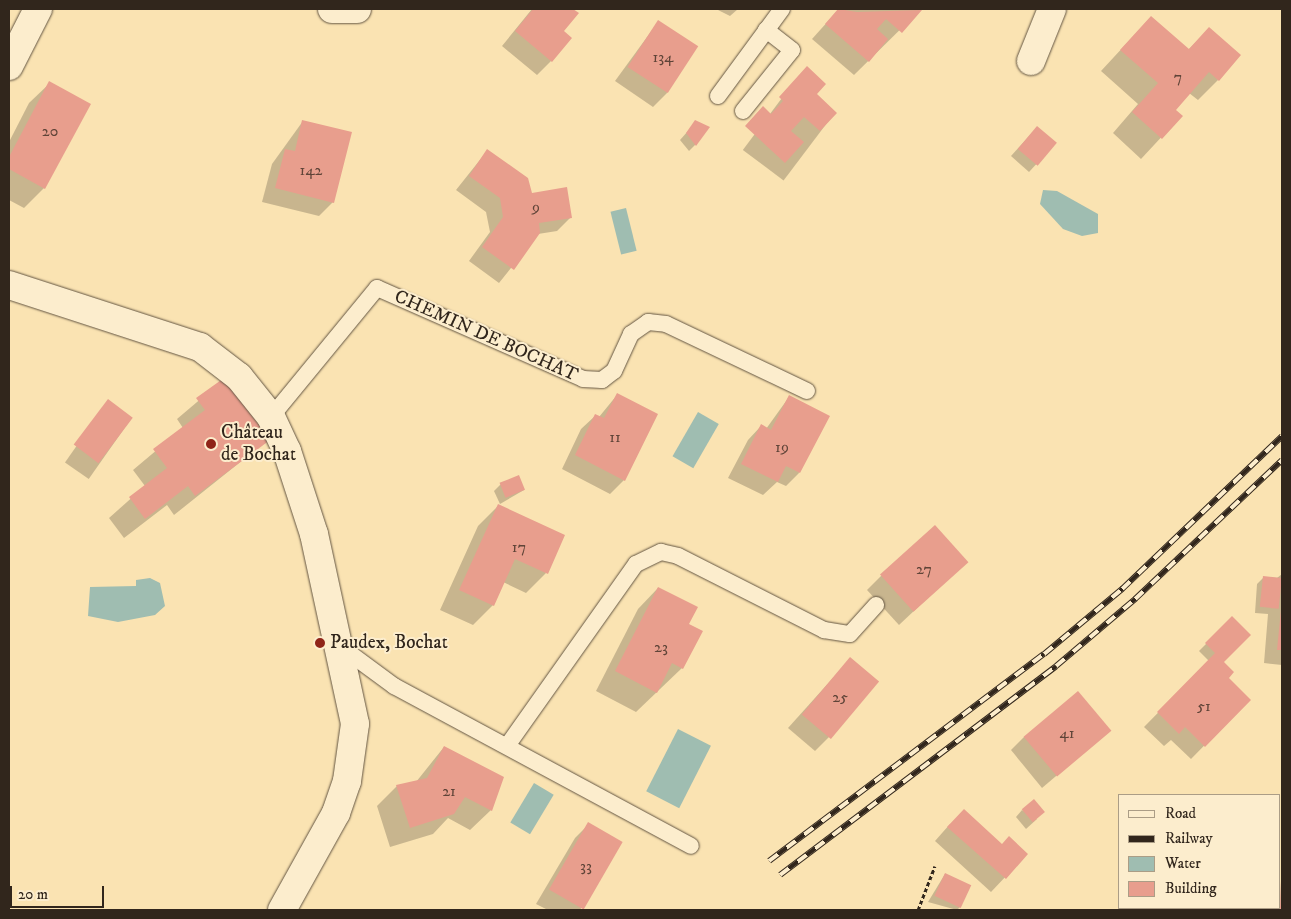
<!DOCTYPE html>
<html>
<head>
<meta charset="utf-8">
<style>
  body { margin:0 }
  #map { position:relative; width:1291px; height:919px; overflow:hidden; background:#fae3b2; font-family:"IM FELL DW Pica",serif }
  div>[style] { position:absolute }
  .water>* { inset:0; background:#9fbdb1; transform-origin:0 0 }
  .shadow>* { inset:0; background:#0003; transform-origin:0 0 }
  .building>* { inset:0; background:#e89e8d; transform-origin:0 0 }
  .path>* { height:3px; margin-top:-1.5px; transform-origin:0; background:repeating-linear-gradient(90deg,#31261c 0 4px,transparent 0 6.5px) }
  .roads { filter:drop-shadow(0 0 1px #635542) drop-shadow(0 0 1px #635542) }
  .lane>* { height:16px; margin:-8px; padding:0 8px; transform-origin:8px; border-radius:8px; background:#fcedcd }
  .street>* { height:28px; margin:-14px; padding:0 14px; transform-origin:14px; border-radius:14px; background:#fcedcd }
  .rail>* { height:5.5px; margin-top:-2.75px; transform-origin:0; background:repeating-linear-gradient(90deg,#fcedcd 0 11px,#31261c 0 22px); box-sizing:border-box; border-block:1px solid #31261c }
  .dots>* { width:14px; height:14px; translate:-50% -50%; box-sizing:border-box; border:2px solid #fcedcd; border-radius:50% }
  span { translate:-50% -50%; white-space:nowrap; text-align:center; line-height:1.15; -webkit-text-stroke:4px #fcedcd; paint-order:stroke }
  .number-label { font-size:16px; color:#5f4438 }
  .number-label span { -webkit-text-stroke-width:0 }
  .street-label { font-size:19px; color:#31261c }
  .poi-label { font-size:19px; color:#31261c }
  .left { translate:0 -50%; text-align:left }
  .frame { position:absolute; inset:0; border:10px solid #31261c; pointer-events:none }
  .legend { position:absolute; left:1118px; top:794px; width:162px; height:115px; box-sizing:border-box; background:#fcedcd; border:1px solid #ab9d86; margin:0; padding:6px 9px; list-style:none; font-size:15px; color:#31261c }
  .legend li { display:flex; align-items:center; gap:10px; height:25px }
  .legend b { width:25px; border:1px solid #ab9d86 }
  .scale { position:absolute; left:10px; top:886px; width:94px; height:22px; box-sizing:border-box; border:2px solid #31261c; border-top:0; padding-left:6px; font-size:15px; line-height:18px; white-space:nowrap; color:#31261c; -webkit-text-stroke:4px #fcedcd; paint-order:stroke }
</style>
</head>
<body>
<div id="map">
  <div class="water">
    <i style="clip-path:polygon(1043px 190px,1057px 191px,1098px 214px,1098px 233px,1082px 236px,1063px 229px,1040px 204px)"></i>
    <i style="left:626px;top:208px;width:44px;height:16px;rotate:76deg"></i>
    <i style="left:698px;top:412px;width:24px;height:51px;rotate:30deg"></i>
    <i style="clip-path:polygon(150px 578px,160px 583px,165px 606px,155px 615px,118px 622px,88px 616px,90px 587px,136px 586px,136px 580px)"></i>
    <i style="left:678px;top:729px;width:37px;height:70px;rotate:27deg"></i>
    <i style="left:534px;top:783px;width:23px;height:46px;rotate:31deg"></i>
  </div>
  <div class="shadow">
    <i style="clip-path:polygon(532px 9px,571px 9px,577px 14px,563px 31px,551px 61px,537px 75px,502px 46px)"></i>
    <i style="clip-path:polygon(716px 9px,738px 9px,730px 16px)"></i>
    <i style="clip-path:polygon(839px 9px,918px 9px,920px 10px,854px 75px,812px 39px)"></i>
    <i style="clip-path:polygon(1151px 17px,1188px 50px,1209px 29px,1218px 80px,1198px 100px,1189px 93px,1174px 110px,1181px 116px,1141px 159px,1113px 133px,1138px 104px,1101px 71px)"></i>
    <i style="clip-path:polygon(658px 22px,667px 93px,653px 107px,615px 81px)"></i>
    <i style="left:794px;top:82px;width:51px;height:85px;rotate:37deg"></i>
    <i style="clip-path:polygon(50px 83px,44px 188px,24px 208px,9px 200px,9px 142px,29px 103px)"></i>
    <i style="clip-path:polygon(303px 121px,333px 202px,319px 216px,262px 202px,272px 164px)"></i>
    <i style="clip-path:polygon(696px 122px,695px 145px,689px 151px,680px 140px)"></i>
    <i style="clip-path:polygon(1031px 134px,1055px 144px,1029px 172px,1011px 156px)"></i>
    <i style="clip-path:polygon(487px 151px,531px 195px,571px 217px,557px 231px,538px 234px,499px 283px,469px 261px,490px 232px,486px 212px,456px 190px)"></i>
    <i style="clip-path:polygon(223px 380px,268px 440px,174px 515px,167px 505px,124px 538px,109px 518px,145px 486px,133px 470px,183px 428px,177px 419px)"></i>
    <i style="clip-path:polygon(617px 395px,624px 480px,610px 494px,562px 469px,581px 429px,595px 416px,599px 417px)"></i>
    <i style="clip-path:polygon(789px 397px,799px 473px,786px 486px,777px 482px,763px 495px,728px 478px,748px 440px,761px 426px,766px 429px)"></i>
    <i style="left:108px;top:401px;width:29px;height:75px;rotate:35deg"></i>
    <i style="clip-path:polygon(501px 484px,524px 490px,500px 504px,494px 491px)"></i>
    <i style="clip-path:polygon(498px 506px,546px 573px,526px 593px,503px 582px,493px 605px,473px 625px,440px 610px,478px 526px)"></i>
    <i style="clip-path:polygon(966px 562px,899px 625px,867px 590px,881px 576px)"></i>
    <i style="clip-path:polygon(1282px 574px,1282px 665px,1264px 663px,1268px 614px,1255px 613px,1257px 584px,1264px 577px,1277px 578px)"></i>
    <i style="clip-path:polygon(658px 588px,687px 625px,682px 668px,636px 712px,596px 691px,638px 609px)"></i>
    <i style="clip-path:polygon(1232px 618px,1222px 663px,1227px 678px,1249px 700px,1191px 759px,1171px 740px,1164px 746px,1144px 727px,1209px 661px,1199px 651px)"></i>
    <i style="clip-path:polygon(850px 659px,829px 737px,815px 751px,788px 728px)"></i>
    <i style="clip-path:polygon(1109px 731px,1042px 788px,1011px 750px,1024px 737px)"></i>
    <i style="clip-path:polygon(444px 747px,491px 810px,470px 830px,448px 818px,433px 834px,390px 847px,377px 806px,397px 786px,416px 782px)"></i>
    <i style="clip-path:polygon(1022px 810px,1037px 819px,1026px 829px,1016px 817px)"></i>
    <i style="clip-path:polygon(589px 824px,621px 843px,580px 910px,548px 910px,536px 904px,575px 838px)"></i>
    <i style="clip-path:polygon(950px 824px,1002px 845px,1027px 854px,991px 892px,935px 841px)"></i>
    <i style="clip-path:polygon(1282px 854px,1282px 910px,1236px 910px,1280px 908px)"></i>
    <i style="clip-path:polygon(945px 874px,960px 907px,957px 910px,928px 902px)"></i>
  </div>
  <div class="building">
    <i style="clip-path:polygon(533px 9px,573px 9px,579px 13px,564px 31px,572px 38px,552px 62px,515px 31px)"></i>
    <i style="clip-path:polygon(838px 9px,857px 12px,922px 10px,902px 33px,886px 19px,877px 29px,888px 39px,869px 62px,825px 24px)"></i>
    <i style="clip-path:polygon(1151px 16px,1189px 49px,1209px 27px,1241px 55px,1219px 81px,1209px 72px,1176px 110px,1183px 116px,1162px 139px,1132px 112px,1158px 83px,1120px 50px)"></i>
    <i style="left:658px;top:20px;width:48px;height:56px;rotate:33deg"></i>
    <i style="clip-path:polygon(807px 66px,826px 84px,817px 94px,837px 113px,820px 131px,804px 117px,791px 131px,804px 142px,785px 163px,745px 126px,763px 106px,771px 114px,783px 101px,779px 97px)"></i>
    <i style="clip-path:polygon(49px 81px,91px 104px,45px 189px,9px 169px,9px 157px)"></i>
    <i style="clip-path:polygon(302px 120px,352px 132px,334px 203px,275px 188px,285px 149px,295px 151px)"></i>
    <i style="clip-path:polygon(695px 120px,710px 127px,696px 146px,686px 133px)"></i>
    <i style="left:1037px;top:126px;width:26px;height:30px;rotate:40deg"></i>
    <i style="clip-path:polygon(487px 149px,528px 178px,532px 193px,567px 187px,572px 218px,539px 223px,540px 233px,514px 270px,482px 247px,503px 217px,500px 198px,469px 176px)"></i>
    <i style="clip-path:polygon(224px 378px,270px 440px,195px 496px,188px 486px,145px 519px,129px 497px,167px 468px,153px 449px,205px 410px,196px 398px)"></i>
    <i style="clip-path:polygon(617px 393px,658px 414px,625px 481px,575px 455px,595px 414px,604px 418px)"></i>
    <i style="clip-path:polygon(789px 395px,830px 416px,800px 473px,786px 466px,778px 482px,741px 464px,761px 424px,771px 430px)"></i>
    <i style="left:108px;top:399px;width:31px;height:57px;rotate:37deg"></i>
    <i style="left:519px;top:475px;width:16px;height:21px;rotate:68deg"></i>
    <i style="clip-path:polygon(498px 504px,565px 535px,548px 574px,515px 559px,494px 606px,459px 590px)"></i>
    <i style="left:935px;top:525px;width:50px;height:74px;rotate:48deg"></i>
    <i style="left:1263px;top:576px;width:19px;height:31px;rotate:6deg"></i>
    <i style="clip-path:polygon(658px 587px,698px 607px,689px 624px,703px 631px,683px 669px,672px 663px,657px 693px,615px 671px)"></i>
    <i style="clip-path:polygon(1281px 610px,1282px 610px,1282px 650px,1277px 650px)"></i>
    <i style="clip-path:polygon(1232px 616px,1251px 635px,1224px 662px,1234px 672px,1229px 678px,1251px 700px,1205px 747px,1185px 727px,1179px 734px,1157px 712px,1215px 653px,1205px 643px)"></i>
    <i style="left:850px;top:657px;width:38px;height:75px;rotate:40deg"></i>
    <i style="left:1078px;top:691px;width:52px;height:71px;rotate:50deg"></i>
    <i style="clip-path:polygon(444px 746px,504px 777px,492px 811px,465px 797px,454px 814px,410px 828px,396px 785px,427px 778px)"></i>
    <i style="left:1034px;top:799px;width:17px;height:16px;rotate:50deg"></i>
    <i style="clip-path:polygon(964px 809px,1002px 844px,1009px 836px,1028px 854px,1006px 879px,947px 827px)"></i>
    <i style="left:588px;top:822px;width:40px;height:78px;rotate:30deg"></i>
    <i style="clip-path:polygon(1282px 853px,1282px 910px,1274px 910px,1280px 908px)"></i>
    <i style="left:945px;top:873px;width:29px;height:25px;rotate:25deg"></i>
  </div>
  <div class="path">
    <i style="left:918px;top:910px;width:47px;rotate:-68.9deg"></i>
  </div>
  <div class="roads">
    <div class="lane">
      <i style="left:718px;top:96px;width:108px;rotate:-53.7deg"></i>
      <i style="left:743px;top:111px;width:78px;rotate:-51.2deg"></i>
      <i style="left:792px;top:50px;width:33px;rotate:-142deg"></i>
      <i style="left:271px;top:417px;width:167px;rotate:-50.6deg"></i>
      <i style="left:377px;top:288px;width:225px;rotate:23.8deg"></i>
      <i style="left:583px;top:379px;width:19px;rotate:3deg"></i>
      <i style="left:602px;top:380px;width:15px;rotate:-37deg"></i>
      <i style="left:614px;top:371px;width:41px;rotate:-65.3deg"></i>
      <i style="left:631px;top:334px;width:21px;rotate:-35deg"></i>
      <i style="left:648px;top:322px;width:18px;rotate:6deg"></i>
      <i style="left:666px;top:324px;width:156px;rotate:25.4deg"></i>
      <i style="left:337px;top:644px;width:71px;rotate:36.4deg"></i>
      <i style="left:394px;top:686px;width:337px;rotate:28.3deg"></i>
      <i style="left:507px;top:746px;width:223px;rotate:-54.7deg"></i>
      <i style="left:636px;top:564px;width:28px;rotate:-26deg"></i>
      <i style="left:661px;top:552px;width:17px;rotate:13deg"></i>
      <i style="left:678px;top:556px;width:164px;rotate:26.9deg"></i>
      <i style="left:824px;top:630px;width:26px;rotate:9deg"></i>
      <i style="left:850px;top:634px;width:39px;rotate:-48deg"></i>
    </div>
    <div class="street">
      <i style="left:332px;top:9px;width:25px"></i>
      <i style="left:1031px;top:61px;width:56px;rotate:-68deg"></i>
      <i style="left:9px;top:66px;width:64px;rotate:-63deg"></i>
      <i style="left:9px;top:285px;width:201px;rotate:18deg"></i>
      <i style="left:200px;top:347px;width:49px;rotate:37.6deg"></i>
      <i style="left:239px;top:377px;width:51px;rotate:51.3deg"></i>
      <i style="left:271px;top:417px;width:38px;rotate:65deg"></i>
      <i style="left:287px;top:451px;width:87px;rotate:72deg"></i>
      <i style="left:314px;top:534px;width:194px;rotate:77.8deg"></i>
      <i style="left:355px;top:724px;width:58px;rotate:98deg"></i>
      <i style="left:347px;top:781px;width:34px;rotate:109deg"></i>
      <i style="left:336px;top:813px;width:111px;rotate:119.1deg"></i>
    </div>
  </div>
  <div class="rail">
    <i style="left:769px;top:861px;width:344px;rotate:-37deg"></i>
    <i style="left:1044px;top:654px;width:102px;rotate:-39.8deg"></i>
    <i style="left:1122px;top:589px;width:221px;rotate:-43.7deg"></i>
    <i style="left:780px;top:875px;width:346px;rotate:-37.1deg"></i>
    <i style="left:1056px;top:666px;width:104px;rotate:-40.3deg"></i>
    <i style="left:1135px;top:599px;width:202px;rotate:-43.4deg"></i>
  </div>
  <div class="dots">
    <i style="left:211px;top:444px;background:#8f2418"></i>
    <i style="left:320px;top:643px;background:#8f2418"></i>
  </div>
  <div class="number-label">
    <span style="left:663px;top:57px">134</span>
    <span style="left:1178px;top:77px">7</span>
    <span style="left:50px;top:131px">20</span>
    <span style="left:311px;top:170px">142</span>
    <span style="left:536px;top:207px">9</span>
    <span style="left:615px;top:437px">11</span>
    <span style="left:782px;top:447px">19</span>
    <span style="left:519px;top:547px">17</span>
    <span style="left:924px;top:569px">27</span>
    <span style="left:661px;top:647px">23</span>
    <span style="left:840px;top:697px">25</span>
    <span style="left:1204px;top:706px">51</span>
    <span style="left:1067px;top:733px">41</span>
    <span style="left:449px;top:791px">21</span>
    <span style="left:586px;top:866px">33</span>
  </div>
  <div class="street-label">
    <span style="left:486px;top:336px;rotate:24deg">CHEMIN DE BOCHAT</span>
  </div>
  <div class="poi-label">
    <span class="left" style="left:221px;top:444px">Château<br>de Bochat</span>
    <span class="left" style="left:330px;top:643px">Paudex, Bochat</span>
  </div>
  <div class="frame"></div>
  <ul class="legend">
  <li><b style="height:6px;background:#fcedcd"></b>Road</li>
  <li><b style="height:6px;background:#31261c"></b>Railway</li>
  <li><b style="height:14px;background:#9fbdb1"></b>Water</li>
  <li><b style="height:14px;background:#e89e8d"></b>Building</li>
  </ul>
  <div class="scale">20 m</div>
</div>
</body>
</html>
